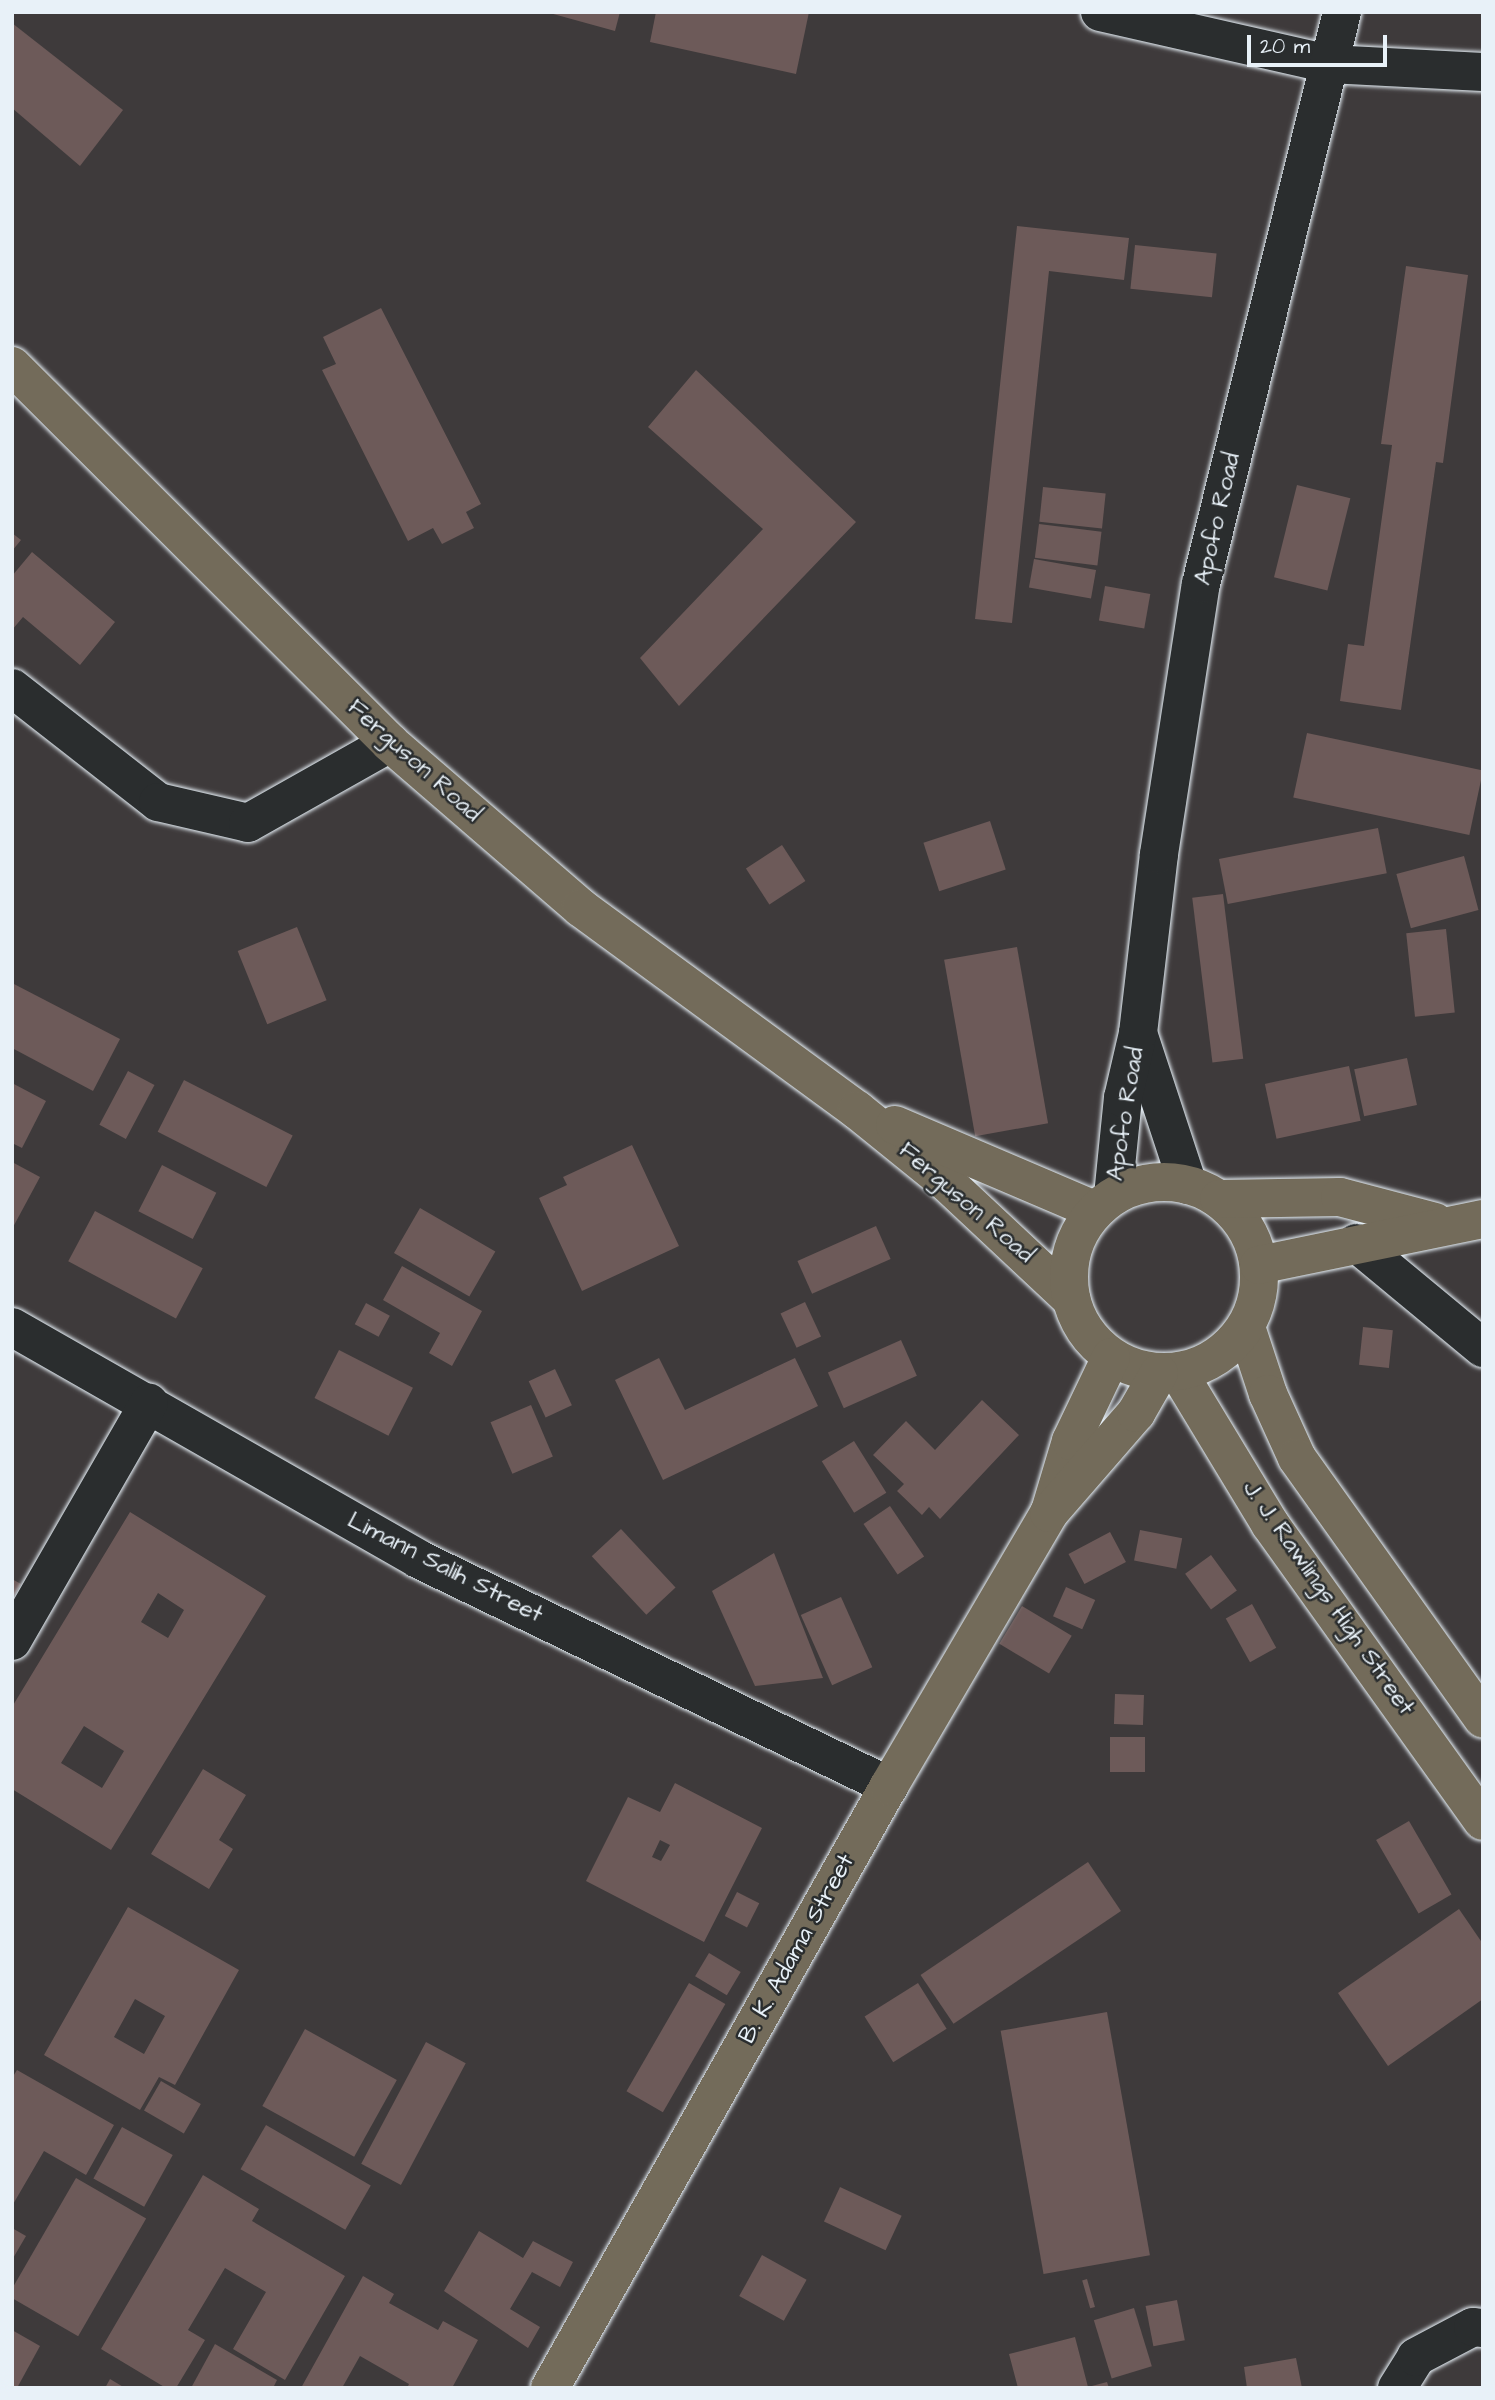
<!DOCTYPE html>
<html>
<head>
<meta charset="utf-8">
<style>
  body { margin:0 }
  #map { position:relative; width:1495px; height:2400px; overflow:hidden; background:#3e3a3b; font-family:"Architects Daughter",sans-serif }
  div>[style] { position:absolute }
  .building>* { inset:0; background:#6d5a59; transform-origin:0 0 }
  .roads { filter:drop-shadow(0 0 2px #e8f1f8) drop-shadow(0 0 2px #e8f1f8) }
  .minor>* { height:38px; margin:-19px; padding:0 19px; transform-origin:19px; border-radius:19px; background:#2a2d2e }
  .major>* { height:38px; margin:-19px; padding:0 19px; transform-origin:19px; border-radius:19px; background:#736b5a }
  .highway>* { height:38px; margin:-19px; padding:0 19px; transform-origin:19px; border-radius:19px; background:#736b5a }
  .highway>.ring { margin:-19px; padding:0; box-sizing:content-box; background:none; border:38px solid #736b5a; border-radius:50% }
  span { translate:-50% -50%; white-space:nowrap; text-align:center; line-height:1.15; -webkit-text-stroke:5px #2a2d2e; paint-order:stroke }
  .street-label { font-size:24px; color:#e8f1f8 }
  .frame { position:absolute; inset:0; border:14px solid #e8f1f8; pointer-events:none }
  .scale { position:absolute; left:1247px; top:35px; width:140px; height:32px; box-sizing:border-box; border:4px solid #e8f1f8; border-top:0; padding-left:9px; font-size:21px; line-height:24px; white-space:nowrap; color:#e8f1f8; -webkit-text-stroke:5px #2a2d2e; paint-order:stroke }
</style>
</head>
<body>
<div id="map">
  <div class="building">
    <i style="clip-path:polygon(546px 12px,620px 12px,615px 31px)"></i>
    <i style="clip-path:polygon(656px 12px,809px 12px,796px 74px,650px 42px)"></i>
    <i style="clip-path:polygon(12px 23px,123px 110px,80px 166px,12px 108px)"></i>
    <i style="clip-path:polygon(1017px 226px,1129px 238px,1124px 280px,1049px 271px,1012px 623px,975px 619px)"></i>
    <i style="left:1135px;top:245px;width:82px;height:44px;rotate:6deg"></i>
    <i style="clip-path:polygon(1406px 266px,1468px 275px,1443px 463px,1436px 462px,1401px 710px,1340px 701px,1348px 644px,1364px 646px,1392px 445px,1381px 444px)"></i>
    <i style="clip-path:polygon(381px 308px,481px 504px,466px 512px,474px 528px,442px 544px,433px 528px,408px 541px,322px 370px,336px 364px,323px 337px)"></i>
    <i style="clip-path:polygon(696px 370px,856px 522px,679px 706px,640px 658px,763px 529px,648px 427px)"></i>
    <i style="left:1297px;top:485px;width:55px;height:95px;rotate:14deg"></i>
    <i style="left:1043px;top:487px;width:63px;height:35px;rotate:6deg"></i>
    <i style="left:1039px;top:524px;width:63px;height:34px;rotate:7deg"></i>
    <i style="clip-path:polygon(12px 533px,21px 540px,12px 551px)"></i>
    <i style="clip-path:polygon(32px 552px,115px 622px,80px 665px,23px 617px,12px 630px,12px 576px)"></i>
    <i style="left:1034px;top:559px;width:63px;height:29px;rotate:10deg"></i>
    <i style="left:1105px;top:586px;width:46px;height:35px;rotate:10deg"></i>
    <i style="left:1307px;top:733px;width:180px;height:66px;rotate:12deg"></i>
    <i style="left:990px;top:821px;width:51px;height:70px;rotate:72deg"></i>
    <i style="left:1378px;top:828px;width:46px;height:162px;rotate:79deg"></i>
    <i style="left:782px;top:845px;width:43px;height:43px;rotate:57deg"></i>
    <i style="left:1464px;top:856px;width:56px;height:70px;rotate:75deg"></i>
    <i style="left:1223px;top:894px;width:166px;height:31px;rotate:83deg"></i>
    <i style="left:297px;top:927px;width:79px;height:64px;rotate:68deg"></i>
    <i style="left:1446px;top:929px;width:84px;height:40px;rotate:84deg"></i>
    <i style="left:1017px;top:947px;width:179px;height:74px;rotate:80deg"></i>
    <i style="clip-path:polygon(12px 983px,120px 1039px,93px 1091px,12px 1048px)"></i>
    <i style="left:1407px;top:1058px;width:48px;height:54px;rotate:78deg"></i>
    <i style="left:1349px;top:1066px;width:56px;height:86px;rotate:78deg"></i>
    <i style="left:128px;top:1071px;width:30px;height:61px;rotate:28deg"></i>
    <i style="left:184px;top:1080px;width:122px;height:58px;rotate:27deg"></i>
    <i style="clip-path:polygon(12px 1083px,46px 1101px,22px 1148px,12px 1143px)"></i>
    <i style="clip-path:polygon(632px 1145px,679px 1246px,582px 1291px,539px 1198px,567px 1185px,563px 1177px)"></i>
    <i style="clip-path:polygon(12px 1162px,40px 1177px,12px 1229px)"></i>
    <i style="left:162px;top:1165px;width:61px;height:52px;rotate:27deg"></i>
    <i style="left:420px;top:1208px;width:87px;height:52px;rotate:30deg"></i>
    <i style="left:95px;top:1211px;width:122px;height:57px;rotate:28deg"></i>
    <i style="left:876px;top:1226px;width:36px;height:86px;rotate:66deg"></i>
    <i style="clip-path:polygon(402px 1266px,482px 1311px,452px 1366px,429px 1353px,440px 1333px,383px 1300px)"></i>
    <i style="left:805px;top:1302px;width:38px;height:27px;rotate:65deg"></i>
    <i style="left:366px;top:1303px;width:27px;height:24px;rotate:28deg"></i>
    <i style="left:1363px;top:1327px;width:30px;height:38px;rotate:6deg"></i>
    <i style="left:901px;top:1340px;width:39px;height:80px;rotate:66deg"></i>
    <i style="left:339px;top:1350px;width:83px;height:54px;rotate:27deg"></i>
    <i style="clip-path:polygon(659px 1358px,685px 1410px,795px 1358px,818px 1406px,663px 1480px,615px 1380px)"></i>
    <i style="left:555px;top:1369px;width:40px;height:29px;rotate:65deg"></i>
    <i style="clip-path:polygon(982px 1400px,1019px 1435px,940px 1519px,929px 1507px,922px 1515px,897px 1491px,904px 1484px,873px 1455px,906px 1421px,935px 1450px)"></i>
    <i style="left:531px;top:1405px;width:56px;height:44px;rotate:67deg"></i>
    <i style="left:854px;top:1441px;width:61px;height:38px;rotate:58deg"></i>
    <i style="left:890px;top:1506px;width:61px;height:32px;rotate:56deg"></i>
    <i style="clip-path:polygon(evenodd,130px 1512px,266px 1596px,111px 1850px,12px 1789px,12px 1707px,130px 1512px,158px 1593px,184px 1610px,168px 1638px,141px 1622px,158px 1593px,130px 1512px,84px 1726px,124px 1751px,102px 1788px,61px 1763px,84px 1726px)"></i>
    <i style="left:621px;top:1529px;width:80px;height:40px;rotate:47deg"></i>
    <i style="left:1140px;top:1530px;width:43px;height:31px;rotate:11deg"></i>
    <i style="left:1110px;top:1532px;width:34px;height:47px;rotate:62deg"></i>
    <i style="clip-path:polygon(774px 1553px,823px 1678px,755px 1686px,712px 1591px)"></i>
    <i style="left:1211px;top:1555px;width:44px;height:32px;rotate:54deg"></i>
    <i style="clip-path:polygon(12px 1579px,21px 1584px,12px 1599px)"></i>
    <i style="left:1066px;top:1587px;width:32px;height:32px;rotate:24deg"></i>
    <i style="left:841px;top:1597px;width:77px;height:44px;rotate:66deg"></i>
    <i style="left:1252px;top:1604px;width:50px;height:30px;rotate:61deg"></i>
    <i style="left:1022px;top:1606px;width:58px;height:44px;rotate:31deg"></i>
    <i style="left:1115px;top:1694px;width:29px;height:30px;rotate:2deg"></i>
    <i style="left:1110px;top:1737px;width:35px;height:35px"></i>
    <i style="clip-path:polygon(203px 1769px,246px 1795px,219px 1840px,233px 1849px,209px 1889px,151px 1854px)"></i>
    <i style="clip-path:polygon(evenodd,675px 1783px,762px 1828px,704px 1942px,586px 1881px,628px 1797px,660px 1812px,675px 1783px,660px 1840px,670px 1845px,661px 1861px,652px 1857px,660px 1840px)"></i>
    <i style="left:1409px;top:1821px;width:85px;height:38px;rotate:60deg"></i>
    <i style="left:1088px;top:1862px;width:59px;height:202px;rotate:56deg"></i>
    <i style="left:737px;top:1892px;width:25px;height:27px;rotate:27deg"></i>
    <i style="clip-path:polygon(evenodd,128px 1907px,239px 1970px,175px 2085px,159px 2077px,140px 2110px,44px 2055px,128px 1907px,135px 1999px,165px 2016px,144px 2054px,114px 2037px,135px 1999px)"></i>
    <i style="clip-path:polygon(1459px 1909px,1483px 1944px,1483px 1999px,1388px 2066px,1338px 1993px)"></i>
    <i style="left:709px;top:1953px;width:37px;height:27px;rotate:31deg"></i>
    <i style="left:689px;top:1983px;width:42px;height:125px;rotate:30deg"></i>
    <i style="left:918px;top:1983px;width:54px;height:63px;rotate:58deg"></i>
    <i style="left:1107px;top:2012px;width:247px;height:108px;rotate:80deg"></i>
    <i style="left:305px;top:2029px;width:105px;height:88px;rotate:29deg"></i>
    <i style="left:426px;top:2042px;width:45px;height:138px;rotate:28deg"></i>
    <i style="clip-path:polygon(17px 2070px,114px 2125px,86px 2175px,44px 2151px,12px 2206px,12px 2078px)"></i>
    <i style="left:161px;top:2081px;width:46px;height:34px;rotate:30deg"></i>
    <i style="left:266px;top:2125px;width:121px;height:51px;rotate:30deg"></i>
    <i style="left:122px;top:2127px;width:58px;height:59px;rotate:29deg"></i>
    <i style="clip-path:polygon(203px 2175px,259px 2209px,252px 2221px,345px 2276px,285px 2380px,233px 2349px,266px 2292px,225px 2268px,188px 2330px,205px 2340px,176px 2388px,166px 2388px,101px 2349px)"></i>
    <i style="left:76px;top:2178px;width:81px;height:136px;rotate:30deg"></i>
    <i style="left:840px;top:2187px;width:68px;height:38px;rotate:25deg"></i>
    <i style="clip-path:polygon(12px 2228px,26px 2236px,12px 2260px)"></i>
    <i style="clip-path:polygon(479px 2231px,523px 2258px,533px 2241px,573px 2262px,560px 2287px,532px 2272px,510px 2309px,540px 2327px,528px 2348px,444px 2291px)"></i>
    <i style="left:762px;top:2255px;width:51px;height:47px;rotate:29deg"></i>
    <i style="clip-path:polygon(363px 2276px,394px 2294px,389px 2303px,438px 2330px,443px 2321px,478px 2340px,452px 2388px,407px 2388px,409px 2384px,360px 2356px,342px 2388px,301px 2388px)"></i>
    <i style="left:1087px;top:2279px;width:29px;height:5px;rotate:74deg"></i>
    <i style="left:1177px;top:2300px;width:41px;height:32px;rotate:79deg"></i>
    <i style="left:1134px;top:2308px;width:61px;height:42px;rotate:73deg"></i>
    <i style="clip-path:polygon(12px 2330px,40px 2346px,17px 2388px,12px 2388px)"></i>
    <i style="clip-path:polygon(1075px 2337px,1088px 2387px,1107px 2382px,1109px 2388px,1018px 2388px,1009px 2354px)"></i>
    <i style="clip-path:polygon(215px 2344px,277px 2380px,273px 2388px,191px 2388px)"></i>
    <i style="clip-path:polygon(1296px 2358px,1302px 2388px,1247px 2388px,1244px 2367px)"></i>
    <i style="clip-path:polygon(110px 2379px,125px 2388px,105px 2388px)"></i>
  </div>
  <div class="roads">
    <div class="minor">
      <i style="left:1100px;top:12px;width:235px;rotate:12.8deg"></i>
      <i style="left:1329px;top:64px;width:154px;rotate:3deg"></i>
      <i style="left:12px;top:688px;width:185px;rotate:38deg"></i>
      <i style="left:158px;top:802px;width:92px;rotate:13.1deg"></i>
      <i style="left:248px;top:823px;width:163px;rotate:-29.4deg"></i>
      <i style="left:1138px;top:1033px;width:160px;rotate:71.8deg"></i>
      <i style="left:1113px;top:1196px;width:99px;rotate:-84.2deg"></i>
      <i style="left:1123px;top:1098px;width:67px;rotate:-77deg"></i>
      <i style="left:1138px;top:1033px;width:180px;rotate:-83.3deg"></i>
      <i style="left:1159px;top:854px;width:273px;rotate:-81.2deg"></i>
      <i style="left:1201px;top:584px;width:589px;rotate:-76.15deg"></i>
      <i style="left:1356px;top:1243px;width:165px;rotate:39.6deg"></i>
      <i style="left:12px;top:1327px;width:468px;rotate:29.7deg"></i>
      <i style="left:418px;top:1559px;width:523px;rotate:25.73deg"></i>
      <i style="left:12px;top:1641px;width:275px;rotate:-60.1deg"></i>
      <i style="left:1397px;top:2388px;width:36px;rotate:-58deg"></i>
      <i style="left:1416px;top:2357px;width:64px;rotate:-27.8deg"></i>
      <i style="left:1473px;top:2327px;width:10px;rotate:6deg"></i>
    </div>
    <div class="major">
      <i style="left:1246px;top:1327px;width:71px;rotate:71.8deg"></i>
      <i style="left:1268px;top:1394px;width:70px;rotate:65.6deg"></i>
      <i style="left:1297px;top:1458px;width:320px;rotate:54.5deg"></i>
      <i style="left:1178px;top:1372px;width:178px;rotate:58.8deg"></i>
      <i style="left:1270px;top:1524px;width:365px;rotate:54.4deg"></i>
    </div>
    <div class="highway">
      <i style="left:12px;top:366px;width:534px;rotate:44.92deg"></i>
      <i style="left:390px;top:743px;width:252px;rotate:40.8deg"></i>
      <i style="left:581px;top:908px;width:342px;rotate:36.2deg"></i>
      <i style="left:857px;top:1110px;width:113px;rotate:38.9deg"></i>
      <i style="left:945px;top:1181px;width:173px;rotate:43.1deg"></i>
      <i style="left:895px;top:1125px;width:216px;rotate:23.1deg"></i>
      <i class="ring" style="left:1069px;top:1182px;width:152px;height:152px"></i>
      <i style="left:1219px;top:1199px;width:121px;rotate:-0.9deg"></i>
      <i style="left:1340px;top:1197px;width:98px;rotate:14.7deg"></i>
      <i style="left:1259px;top:1265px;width:229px;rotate:-11.6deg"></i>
      <i style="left:1051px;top:1508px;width:70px;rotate:-73.4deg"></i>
      <i style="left:1071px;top:1441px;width:93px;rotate:-64.5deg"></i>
      <i style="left:550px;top:2388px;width:691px;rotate:-60.62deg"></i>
      <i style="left:889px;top:1786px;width:316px;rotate:-59.6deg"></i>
      <i style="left:1049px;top:1513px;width:133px;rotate:-49deg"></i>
      <i style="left:1136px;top:1413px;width:46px;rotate:-60.1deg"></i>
    </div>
  </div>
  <div class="street-label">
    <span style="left:1218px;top:519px;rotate:-77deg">Apofo Road</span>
    <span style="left:414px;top:761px;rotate:42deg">Ferguson Road</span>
    <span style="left:1126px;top:1114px;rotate:-81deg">Apofo Road</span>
    <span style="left:966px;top:1203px;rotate:41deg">Ferguson Road</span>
    <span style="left:445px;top:1568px;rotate:27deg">Limann Salih Street</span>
    <span style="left:1328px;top:1598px;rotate:55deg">J. J. Rawlings High Street</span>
    <span style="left:797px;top:1949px;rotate:-61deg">B. K. Adama Street</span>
  </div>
  <div class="frame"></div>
  <div class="scale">20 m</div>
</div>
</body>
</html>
